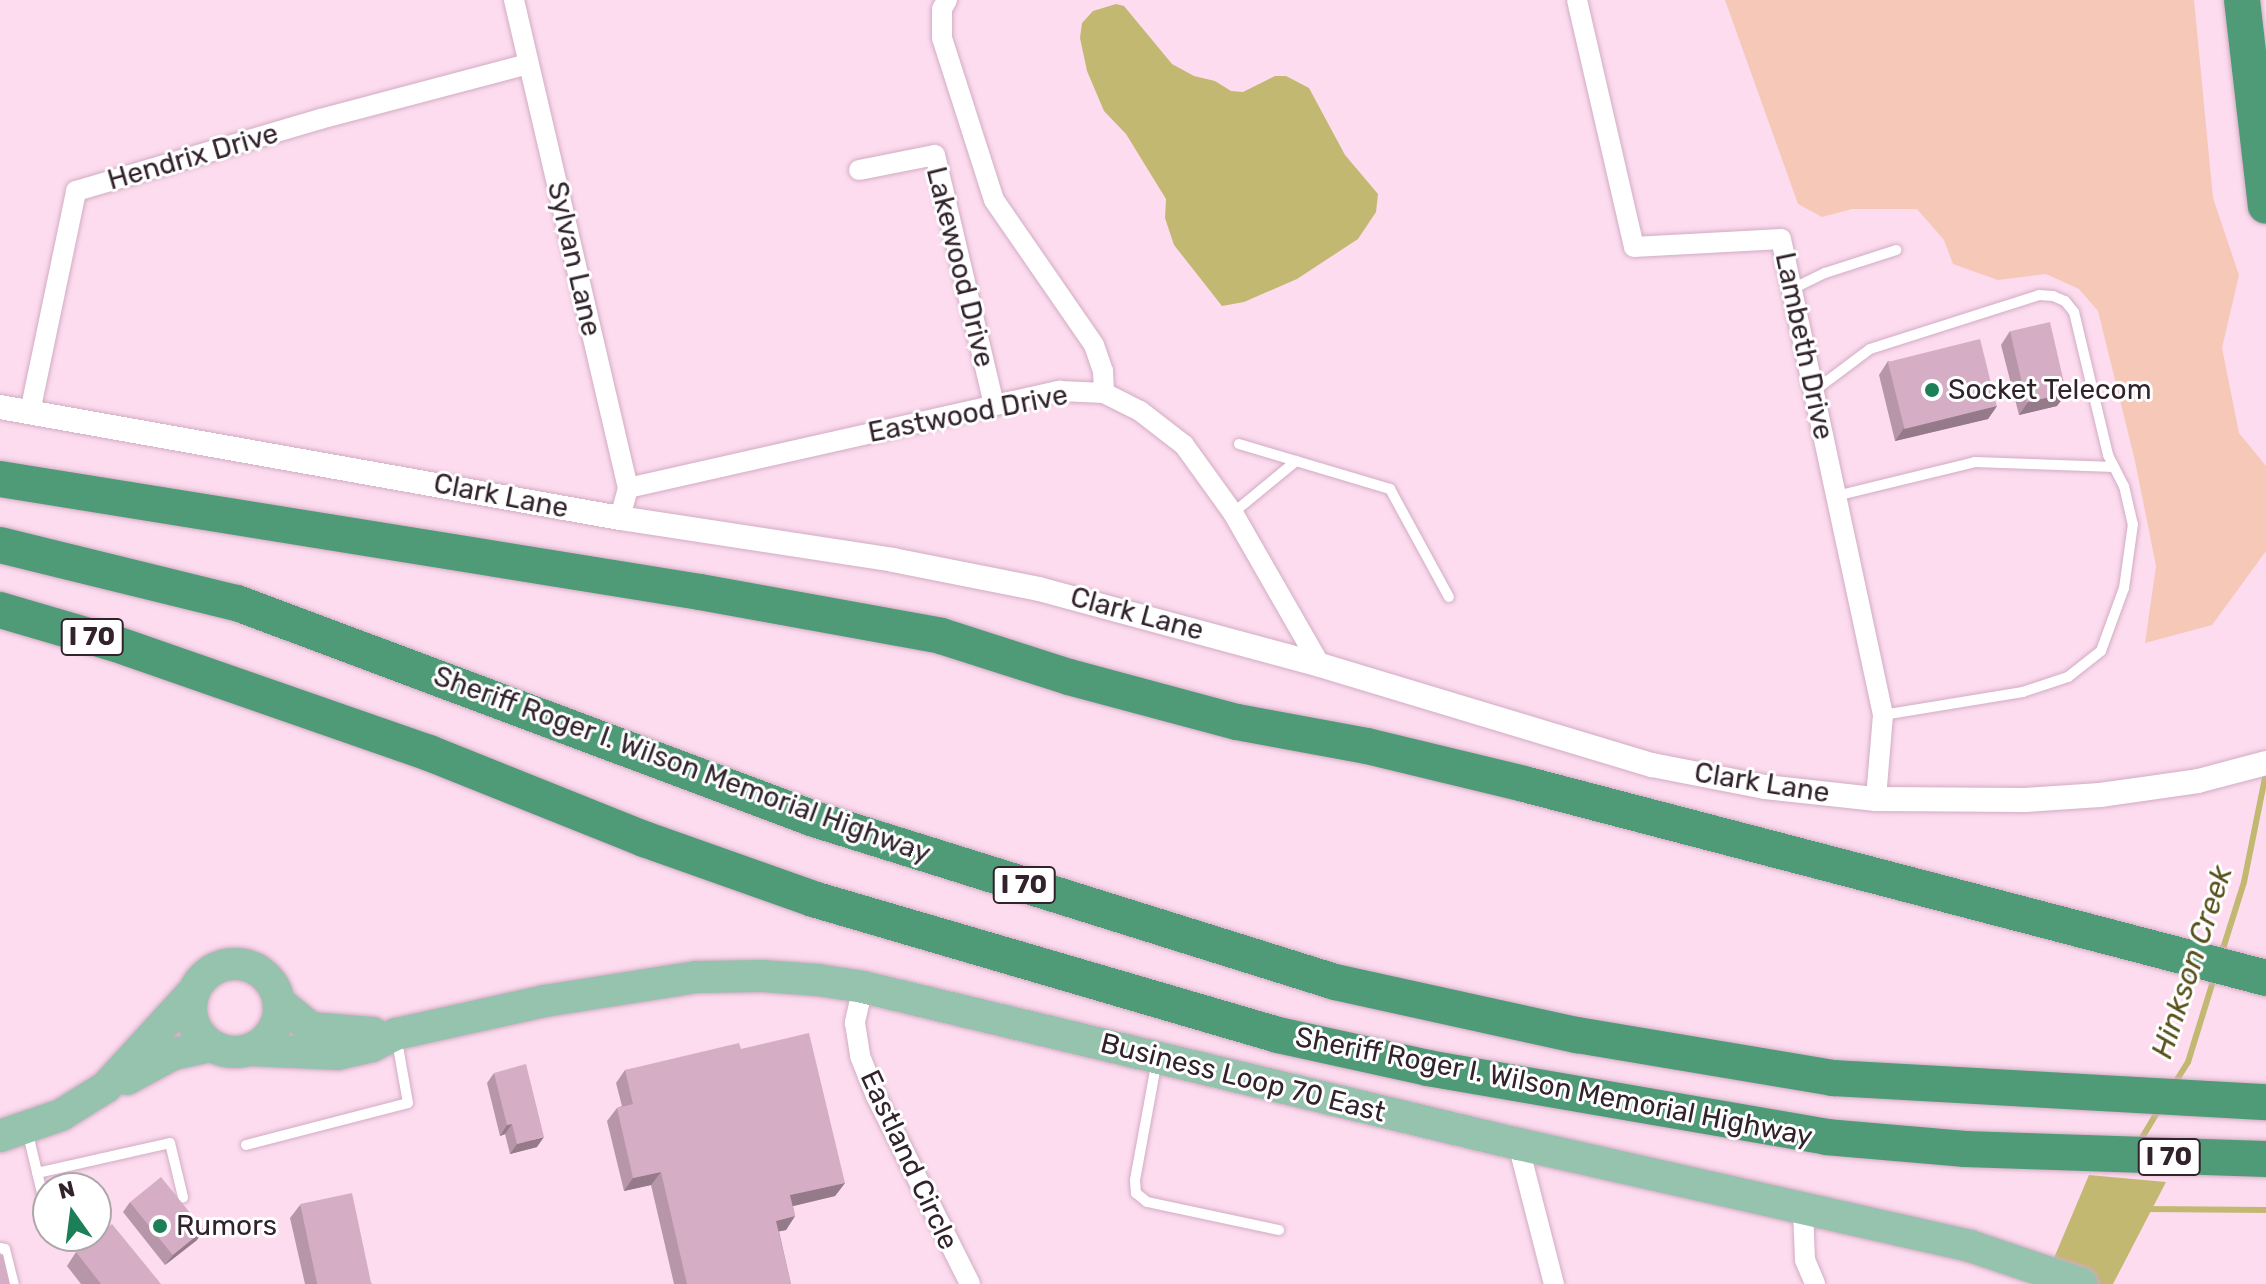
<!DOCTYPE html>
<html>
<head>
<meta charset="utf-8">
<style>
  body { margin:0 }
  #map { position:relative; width:2266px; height:1284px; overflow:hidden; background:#fddcef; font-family:Rubik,sans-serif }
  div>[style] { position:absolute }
  .green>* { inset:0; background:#f5c8b7 }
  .water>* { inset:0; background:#c2b872 }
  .stream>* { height:6px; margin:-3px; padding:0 3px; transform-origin:3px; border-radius:3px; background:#c2b872 }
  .roads { filter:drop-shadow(0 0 2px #d2acc3) drop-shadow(0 0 2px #d2acc3) }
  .service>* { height:10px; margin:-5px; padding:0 5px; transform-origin:5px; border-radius:5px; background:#fff }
  .minor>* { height:20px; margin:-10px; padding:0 10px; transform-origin:10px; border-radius:10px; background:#fff }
  .tertiary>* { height:24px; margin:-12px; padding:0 12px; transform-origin:12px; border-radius:12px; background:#fff }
  .primary>* { height:32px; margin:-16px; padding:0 16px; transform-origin:16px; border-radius:16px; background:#95c3ad }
  .primary>.ring { margin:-16px; padding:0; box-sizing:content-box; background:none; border:32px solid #95c3ad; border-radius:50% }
  .motorway>* { height:36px; margin:-18px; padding:0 18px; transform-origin:18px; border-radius:18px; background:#4f9b77 }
  .wall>* { inset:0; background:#b796a9 }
  .shaded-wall>* { inset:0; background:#957a8a }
  .building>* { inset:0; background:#d5aec5; transform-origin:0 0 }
  .dots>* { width:22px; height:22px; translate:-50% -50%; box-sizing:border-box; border:4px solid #fff; border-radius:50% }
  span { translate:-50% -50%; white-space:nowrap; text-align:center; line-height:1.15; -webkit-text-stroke:6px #fff; paint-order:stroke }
  .shield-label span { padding:2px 6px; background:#fff; border:2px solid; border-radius:6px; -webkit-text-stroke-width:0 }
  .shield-label { font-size:26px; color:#31222b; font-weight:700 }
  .street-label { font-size:28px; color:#31222b }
  .poi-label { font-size:28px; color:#31222b }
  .left { translate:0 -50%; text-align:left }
  .water-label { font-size:30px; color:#58511c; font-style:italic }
  .north { position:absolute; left:32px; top:1172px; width:80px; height:80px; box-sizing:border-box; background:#fff; border:2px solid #ada7aa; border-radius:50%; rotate:346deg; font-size:22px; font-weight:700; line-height:32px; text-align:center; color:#31222b }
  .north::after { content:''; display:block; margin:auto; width:28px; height:36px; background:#1c7f58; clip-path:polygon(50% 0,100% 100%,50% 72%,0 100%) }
</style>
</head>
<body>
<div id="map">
  <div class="green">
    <i style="clip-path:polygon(1725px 0,2194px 0,2213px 198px,2239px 275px,2222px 348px,2239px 433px,2266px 466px,2266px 551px,2212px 625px,2145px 643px,2156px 566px,2135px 461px,2098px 311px,2079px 289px,2046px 274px,1998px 280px,1953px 264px,1944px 240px,1917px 209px,1852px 209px,1822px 217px,1798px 204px)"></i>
  </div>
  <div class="water">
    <i style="clip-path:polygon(1116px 4px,1124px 6px,1172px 64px,1194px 76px,1215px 81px,1231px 91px,1243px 92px,1275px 76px,1286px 76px,1309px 88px,1345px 155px,1378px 194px,1376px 212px,1358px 239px,1297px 279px,1244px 302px,1222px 306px,1174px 245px,1165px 218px,1166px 199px,1126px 134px,1104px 111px,1087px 71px,1080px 38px,1082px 23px,1093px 11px)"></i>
    <i style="clip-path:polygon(2089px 1175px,2166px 1182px,2113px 1284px,2043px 1284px)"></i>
  </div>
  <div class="stream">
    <i style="left:2221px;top:955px;width:77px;rotate:-72.5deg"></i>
    <i style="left:2244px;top:882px;width:111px;rotate:-78.6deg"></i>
    <i style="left:2173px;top:1086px;width:28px;rotate:-58deg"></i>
    <i style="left:2188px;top:1062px;width:88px;rotate:-72.8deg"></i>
    <i style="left:2140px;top:1141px;width:37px;rotate:-59deg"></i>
    <i style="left:2146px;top:1209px;width:120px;rotate:0.5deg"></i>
  </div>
  <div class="roads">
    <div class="service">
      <i style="left:1792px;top:289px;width:37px;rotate:-26deg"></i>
      <i style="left:1825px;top:273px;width:75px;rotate:-17.9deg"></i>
      <i style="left:1814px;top:391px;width:70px;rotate:-36.9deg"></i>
      <i style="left:1870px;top:349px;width:177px;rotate:-17.7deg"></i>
      <i style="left:2039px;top:295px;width:14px;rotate:4deg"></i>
      <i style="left:2053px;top:296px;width:13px;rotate:23deg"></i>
      <i style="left:2065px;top:301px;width:14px;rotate:51deg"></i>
      <i style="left:2074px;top:312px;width:147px;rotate:76.6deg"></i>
      <i style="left:2108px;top:455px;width:35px;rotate:63deg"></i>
      <i style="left:2124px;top:486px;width:39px;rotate:77deg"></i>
      <i style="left:2133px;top:524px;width:65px;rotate:98deg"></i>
      <i style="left:2124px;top:588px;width:67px;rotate:110.1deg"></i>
      <i style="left:2101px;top:651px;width:42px;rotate:141.8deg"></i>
      <i style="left:2068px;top:677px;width:47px;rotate:161.6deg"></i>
      <i style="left:2023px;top:692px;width:142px;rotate:170.7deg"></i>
      <i style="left:1239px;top:444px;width:158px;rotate:16.6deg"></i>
      <i style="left:1390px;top:489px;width:123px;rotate:61.4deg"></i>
      <i style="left:1836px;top:496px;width:143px;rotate:-13.7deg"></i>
      <i style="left:1975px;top:462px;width:139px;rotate:2.1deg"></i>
      <i style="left:1233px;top:513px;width:82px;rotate:-39.5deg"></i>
      <i style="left:1157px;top:1060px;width:122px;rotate:100.4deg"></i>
      <i style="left:1135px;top:1180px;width:13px;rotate:86deg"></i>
      <i style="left:1136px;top:1193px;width:14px;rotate:39deg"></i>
      <i style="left:1147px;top:1202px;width:135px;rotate:12deg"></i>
      <i style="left:27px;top:1130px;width:90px;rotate:76.6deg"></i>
      <i style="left:246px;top:1145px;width:167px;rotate:-14.5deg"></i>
      <i style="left:408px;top:1103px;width:63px;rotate:-100.1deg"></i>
      <i style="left:37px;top:1173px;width:136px;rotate:-12.7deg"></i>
      <i style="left:170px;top:1143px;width:56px;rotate:76.5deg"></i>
      <i style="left:0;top:1248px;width:5px;rotate:11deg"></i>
      <i style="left:5px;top:1249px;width:36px;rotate:76deg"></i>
    </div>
    <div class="minor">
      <i style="left:514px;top:0;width:501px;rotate:76.85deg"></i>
      <i style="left:628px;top:488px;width:31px;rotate:105deg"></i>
      <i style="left:947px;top:0;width:10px;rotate:119deg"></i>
      <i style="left:942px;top:9px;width:29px;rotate:90deg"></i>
      <i style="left:942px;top:38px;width:170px;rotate:72.2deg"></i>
      <i style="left:994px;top:200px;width:176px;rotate:55.4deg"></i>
      <i style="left:1094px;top:345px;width:28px;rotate:71deg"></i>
      <i style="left:1103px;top:371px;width:22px;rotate:87deg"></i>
      <i style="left:1577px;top:0;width:253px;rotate:77deg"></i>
      <i style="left:1634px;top:247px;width:147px;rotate:-3.1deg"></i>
      <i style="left:1781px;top:239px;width:487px;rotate:77.9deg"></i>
      <i style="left:1883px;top:715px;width:84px;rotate:94.8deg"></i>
      <i style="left:859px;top:170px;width:77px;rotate:-11.2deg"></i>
      <i style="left:935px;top:155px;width:257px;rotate:76.7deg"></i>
      <i style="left:30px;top:412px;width:226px;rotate:-78.2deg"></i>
      <i style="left:76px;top:191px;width:254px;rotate:-16.4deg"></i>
      <i style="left:320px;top:119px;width:215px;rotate:-14.8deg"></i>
      <i style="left:628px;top:488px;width:443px;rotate:-12.7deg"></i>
      <i style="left:1060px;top:391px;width:44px;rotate:2.6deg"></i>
      <i style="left:1104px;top:393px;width:40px;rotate:26.6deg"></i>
      <i style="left:1140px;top:411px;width:56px;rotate:37.7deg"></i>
      <i style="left:1184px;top:445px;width:84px;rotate:54.2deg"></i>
      <i style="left:1233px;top:513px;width:175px;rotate:60.2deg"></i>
      <i style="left:863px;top:987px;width:37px;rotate:103deg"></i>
      <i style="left:855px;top:1023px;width:33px;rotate:81deg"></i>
      <i style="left:860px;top:1056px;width:43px;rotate:68.2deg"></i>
      <i style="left:876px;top:1096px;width:210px;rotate:63.4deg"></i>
      <i style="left:1518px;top:1144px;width:145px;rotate:75.6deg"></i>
      <i style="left:1803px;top:1210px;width:50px;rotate:87.7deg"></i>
      <i style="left:1805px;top:1260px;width:26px;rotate:67deg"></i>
    </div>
    <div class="tertiary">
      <i style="left:0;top:407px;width:630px;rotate:10.15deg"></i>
      <i style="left:620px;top:518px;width:276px;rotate:8.7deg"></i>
      <i style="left:893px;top:560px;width:149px;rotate:11.2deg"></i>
      <i style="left:1039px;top:589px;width:291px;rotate:15.1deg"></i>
      <i style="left:1320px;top:665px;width:347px;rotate:16.8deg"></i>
      <i style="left:1652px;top:765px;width:115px;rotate:11deg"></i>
      <i style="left:1765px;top:787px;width:112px;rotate:6.2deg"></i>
      <i style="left:1876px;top:799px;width:149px;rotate:0.4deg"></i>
      <i style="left:2025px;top:800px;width:75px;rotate:-3.8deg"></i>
      <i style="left:2100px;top:795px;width:99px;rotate:-8.1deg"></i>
      <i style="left:2198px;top:781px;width:70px;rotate:-14.8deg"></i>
    </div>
    <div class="primary">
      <i class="ring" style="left:191px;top:964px;width:56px;height:56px"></i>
      <i style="left:280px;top:1003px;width:40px;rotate:39deg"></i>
      <i style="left:311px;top:1028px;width:62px;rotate:4.6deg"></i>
      <i style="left:249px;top:1050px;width:89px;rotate:2.6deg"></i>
      <i style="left:338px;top:1054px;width:35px;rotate:-13deg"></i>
      <i style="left:372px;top:1046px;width:27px;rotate:-27deg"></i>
      <i style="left:396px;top:1034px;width:153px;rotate:-12.5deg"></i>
      <i style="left:545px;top:1001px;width:154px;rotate:-9deg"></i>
      <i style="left:697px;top:977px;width:66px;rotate:-0.9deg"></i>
      <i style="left:763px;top:976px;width:55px;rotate:4.2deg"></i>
      <i style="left:818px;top:980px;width:46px;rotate:8.8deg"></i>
      <i style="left:863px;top:987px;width:674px;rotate:13.48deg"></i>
      <i style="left:1518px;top:1144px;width:463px;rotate:12.7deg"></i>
      <i style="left:1970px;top:1246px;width:118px;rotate:18.7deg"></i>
      <i style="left:127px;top:1079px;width:52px;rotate:-28.5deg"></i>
      <i style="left:173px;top:1054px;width:38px;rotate:-12deg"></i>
      <i style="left:0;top:1136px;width:65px;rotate:-19deg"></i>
      <i style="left:61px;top:1115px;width:53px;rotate:-31.9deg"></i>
      <i style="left:106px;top:1087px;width:127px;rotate:-47.5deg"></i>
    </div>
    <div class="motorway">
      <i style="left:2242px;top:0;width:207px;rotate:83.4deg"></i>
      <i style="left:0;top:479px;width:709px;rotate:9.17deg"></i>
      <i style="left:700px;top:592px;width:245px;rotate:10.3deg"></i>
      <i style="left:941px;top:636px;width:134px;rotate:17.8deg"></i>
      <i style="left:1069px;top:677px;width:174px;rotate:15deg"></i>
      <i style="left:1237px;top:722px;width:132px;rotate:10.5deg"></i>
      <i style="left:1367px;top:746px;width:162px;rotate:13.6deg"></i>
      <i style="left:1524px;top:784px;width:767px;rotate:14.65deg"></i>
      <i style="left:0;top:545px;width:244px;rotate:13.8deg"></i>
      <i style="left:237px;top:603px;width:616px;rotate:20.52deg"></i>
      <i style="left:814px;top:819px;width:546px;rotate:17.37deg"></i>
      <i style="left:1335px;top:982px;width:248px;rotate:12.4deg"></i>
      <i style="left:1577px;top:1035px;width:260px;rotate:9.5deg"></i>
      <i style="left:1833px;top:1078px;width:434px;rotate:3.2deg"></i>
      <i style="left:0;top:610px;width:118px;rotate:16.3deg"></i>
      <i style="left:113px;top:643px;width:335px;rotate:19.2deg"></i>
      <i style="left:429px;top:753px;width:232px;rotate:21.8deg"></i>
      <i style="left:644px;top:839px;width:179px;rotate:19.5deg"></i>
      <i style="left:813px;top:899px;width:484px;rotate:16.3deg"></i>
      <i style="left:1278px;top:1035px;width:154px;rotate:12.4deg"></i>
      <i style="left:1428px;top:1068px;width:404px;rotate:9.8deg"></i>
      <i style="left:1826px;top:1137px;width:140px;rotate:4.9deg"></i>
      <i style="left:1965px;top:1149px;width:301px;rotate:1.9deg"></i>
    </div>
  </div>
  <div class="wall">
    <i style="clip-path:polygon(2010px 331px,2057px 406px,2019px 415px,2001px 345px)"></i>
    <i style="clip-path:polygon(1888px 361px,1997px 406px,1988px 419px,1895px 441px,1879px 375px)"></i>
    <i style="clip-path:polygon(741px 1049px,845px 1183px,835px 1196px,793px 1206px,795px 1216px,786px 1230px,779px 1231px,791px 1284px,674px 1284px,651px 1185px,624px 1191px,607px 1121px,617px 1108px,622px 1106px,616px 1083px,625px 1070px)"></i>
    <i style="clip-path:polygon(494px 1073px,537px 1147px,510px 1154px,505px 1134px,500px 1136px,487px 1083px)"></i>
    <i style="clip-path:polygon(130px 1202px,197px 1240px,165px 1265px,123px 1212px)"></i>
    <i style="clip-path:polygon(300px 1205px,372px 1284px,305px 1284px,290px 1218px)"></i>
    <i style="clip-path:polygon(76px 1252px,161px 1284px,81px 1284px,67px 1266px)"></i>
  </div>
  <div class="shaded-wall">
    <i style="clip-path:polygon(2067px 393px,2057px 406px,2019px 415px,2028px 402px)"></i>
    <i style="clip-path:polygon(1997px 406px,1988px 419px,1895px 441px,1904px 428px)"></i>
    <i style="clip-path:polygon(512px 1124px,505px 1134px,500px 1136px,507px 1125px)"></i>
    <i style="clip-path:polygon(544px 1137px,537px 1147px,510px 1154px,517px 1144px)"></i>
    <i style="clip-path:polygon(661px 1172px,651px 1185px,624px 1191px,633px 1178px)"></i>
    <i style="clip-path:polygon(845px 1183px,835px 1196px,781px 1209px,790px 1195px)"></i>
    <i style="clip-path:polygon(795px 1216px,786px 1230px,767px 1234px,776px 1221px)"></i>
    <i style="clip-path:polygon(204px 1230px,197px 1240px,165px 1265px,173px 1255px)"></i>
  </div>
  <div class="building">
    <i style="left:2050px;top:322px;width:73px;height:41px;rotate:77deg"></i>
    <i style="left:1980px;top:339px;width:69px;height:95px;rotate:76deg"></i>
    <i style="clip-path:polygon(809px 1033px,845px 1183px,790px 1195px,795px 1216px,776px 1221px,791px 1284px,687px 1284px,661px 1172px,633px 1178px,617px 1108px,633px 1104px,625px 1070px,739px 1043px,741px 1049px)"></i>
    <i style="clip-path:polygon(526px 1064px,544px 1137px,517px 1144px,512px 1124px,507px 1125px,494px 1073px)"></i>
    <i style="left:161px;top:1177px;width:68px;height:40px;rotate:51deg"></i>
    <i style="left:352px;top:1193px;width:93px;height:53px;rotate:78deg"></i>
    <i style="clip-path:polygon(112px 1224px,161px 1284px,101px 1284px,76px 1252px)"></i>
    <i style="clip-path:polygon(3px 1254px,10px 1284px,0 1284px,0 1255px)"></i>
  </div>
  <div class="dots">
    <i style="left:1932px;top:390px;background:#1c7f58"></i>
    <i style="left:160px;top:1226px;background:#1c7f58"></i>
  </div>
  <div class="shield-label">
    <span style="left:92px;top:637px">I 70</span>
    <span style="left:1024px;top:885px">I 70</span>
    <span style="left:2169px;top:1157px">I 70</span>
  </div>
  <div class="street-label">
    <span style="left:193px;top:157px;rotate:-16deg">Hendrix Drive</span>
    <span style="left:574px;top:259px;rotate:77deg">Sylvan Lane</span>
    <span style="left:960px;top:267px;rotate:76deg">Lakewood Drive</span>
    <span style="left:1804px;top:346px;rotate:78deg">Lambeth Drive</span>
    <span style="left:968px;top:414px;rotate:-11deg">Eastwood Drive</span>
    <span style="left:501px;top:496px;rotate:11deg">Clark Lane</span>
    <span style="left:1137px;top:614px;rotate:15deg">Clark Lane</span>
    <span style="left:682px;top:765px;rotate:20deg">Sheriff Roger I. Wilson Memorial Highway</span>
    <span style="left:1762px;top:783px;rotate:9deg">Clark Lane</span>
    <span style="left:1243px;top:1078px;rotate:14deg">Business Loop 70 East</span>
    <span style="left:1554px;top:1087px;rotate:11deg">Sheriff Roger I. Wilson Memorial Highway</span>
    <span style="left:909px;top:1160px;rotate:65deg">Eastland Circle</span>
  </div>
  <div class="poi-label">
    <span class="left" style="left:1948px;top:390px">Socket Telecom</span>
    <span class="left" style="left:176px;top:1226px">Rumors</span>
  </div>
  <div class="water-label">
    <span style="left:2192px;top:962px;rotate:-72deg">Hinkson Creek</span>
  </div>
  <div class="north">N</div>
</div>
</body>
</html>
